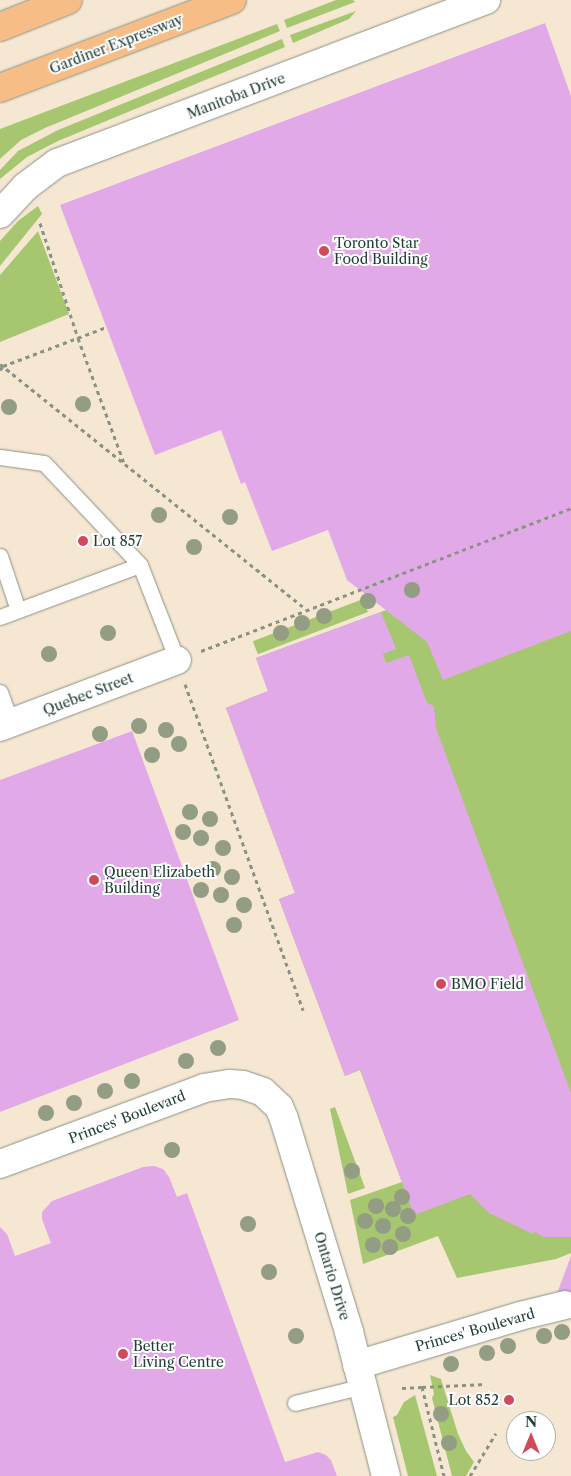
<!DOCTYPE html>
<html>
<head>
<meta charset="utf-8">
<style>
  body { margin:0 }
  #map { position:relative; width:571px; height:1476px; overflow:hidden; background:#f6e7d3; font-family:"Libre Caslon Text",serif }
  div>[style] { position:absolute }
  .green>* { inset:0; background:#a6c76f; transform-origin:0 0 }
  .building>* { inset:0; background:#e2a9e9 }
  .path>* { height:3px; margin-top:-1.5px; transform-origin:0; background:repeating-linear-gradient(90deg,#8a9284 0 4px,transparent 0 8px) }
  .roads { filter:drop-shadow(0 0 1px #8a9284) drop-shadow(0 0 1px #8a9284) }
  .service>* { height:15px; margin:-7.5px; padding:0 7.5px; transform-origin:7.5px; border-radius:7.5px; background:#fff }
  .tertiary>* { height:28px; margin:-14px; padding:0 14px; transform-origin:14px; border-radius:14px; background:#fff }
  .motorway>* { height:28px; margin:-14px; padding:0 14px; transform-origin:14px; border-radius:14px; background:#f6be86 }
  .trees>* { width:16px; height:16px; margin:-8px; border-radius:50%; background:#929d84 }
  .dots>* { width:14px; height:14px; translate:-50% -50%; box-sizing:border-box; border:2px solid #fff; border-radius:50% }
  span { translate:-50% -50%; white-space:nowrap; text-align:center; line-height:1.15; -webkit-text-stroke:4px #fff; paint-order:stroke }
  .street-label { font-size:14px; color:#1f3d34 }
  .poi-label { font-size:14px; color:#1f3d34 }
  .left { translate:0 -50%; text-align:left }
  .right { translate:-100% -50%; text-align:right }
  .north { position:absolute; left:506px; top:1411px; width:50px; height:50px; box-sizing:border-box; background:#fff; border:1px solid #a5b1ae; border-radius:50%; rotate:0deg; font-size:14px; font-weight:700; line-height:20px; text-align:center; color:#1f3d34 }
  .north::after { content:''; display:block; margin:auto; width:18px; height:22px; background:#d1495b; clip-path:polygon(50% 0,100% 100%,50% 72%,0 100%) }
</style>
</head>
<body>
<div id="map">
  <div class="green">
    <i style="clip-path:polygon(336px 0,353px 0,355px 2px,287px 28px,284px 20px)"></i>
    <i style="clip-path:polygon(356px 11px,349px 19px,293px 43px,290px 35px)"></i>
    <i style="clip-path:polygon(277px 24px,280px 31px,45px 128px,21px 140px,0 159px,0 129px)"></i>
    <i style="clip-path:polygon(282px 39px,285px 47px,58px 141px,27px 157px,0 179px,0 170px,18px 151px,58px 130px)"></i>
    <i style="clip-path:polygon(38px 206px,42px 214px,0 266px,0 241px,18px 221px)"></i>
    <i style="clip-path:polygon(38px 231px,69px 314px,0 342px,0 275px)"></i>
    <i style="clip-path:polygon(571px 542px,571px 1253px,556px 1259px,457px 1278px,438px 1236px,363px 1264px,350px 1200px,402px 1182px,360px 1070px,345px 1076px,279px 899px,295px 893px,226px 708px,268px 691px,256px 658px)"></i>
    <i style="left:363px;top:599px;width:14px;height:118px;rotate:69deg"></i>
    <i style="clip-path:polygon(335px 1107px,365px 1188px,348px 1194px,330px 1109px)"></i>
    <i style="clip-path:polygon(430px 1375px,441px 1379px,458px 1434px,466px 1451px,474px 1462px,466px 1476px,452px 1476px,432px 1398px,434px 1394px)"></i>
    <i style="clip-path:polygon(415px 1395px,437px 1476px,408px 1476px,393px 1417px,397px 1415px,404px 1402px)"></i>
  </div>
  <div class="building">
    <i style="clip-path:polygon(545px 23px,571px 96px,571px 631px,443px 680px,427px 642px,347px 580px,328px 530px,272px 551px,245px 482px,241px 484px,221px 430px,155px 455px,60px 205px)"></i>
    <i style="clip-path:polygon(381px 612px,396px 649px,383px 654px,386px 663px,409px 655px,427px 703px,434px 706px,436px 728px,571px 1093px,571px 1237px,544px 1237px,535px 1232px,533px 1234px,489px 1213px,470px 1194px,414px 1215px,360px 1069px,345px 1076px,279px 899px,295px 893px,226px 708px,268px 691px,256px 658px)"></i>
    <i style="clip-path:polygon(132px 731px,239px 1020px,0 1112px,0 780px)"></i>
    <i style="clip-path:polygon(154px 1166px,163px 1169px,169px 1177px,177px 1197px,187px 1193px,285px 1462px,318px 1452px,326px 1455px,331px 1460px,337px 1476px,0 1476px,0 1227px,7px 1234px,15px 1256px,51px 1243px,42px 1219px,42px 1212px,52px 1201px,143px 1167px)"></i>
    <i style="clip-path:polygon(571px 1256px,571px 1301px,555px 1299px)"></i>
  </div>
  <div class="path">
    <i style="left:40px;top:223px;width:121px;rotate:71.7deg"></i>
    <i style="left:78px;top:338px;width:133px;rotate:69.8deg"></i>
    <i style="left:0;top:364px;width:392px;rotate:38.7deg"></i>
    <i style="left:0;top:370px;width:5px;rotate:-53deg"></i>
    <i style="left:3px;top:366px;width:111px;rotate:-20.6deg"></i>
    <i style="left:201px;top:651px;width:397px;rotate:-21.1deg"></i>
    <i style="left:185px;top:684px;width:347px;rotate:70.1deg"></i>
    <i style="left:422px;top:1387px;width:64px;rotate:-2.7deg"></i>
    <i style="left:402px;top:1388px;width:20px;rotate:-3deg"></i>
    <i style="left:422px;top:1387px;width:92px;rotate:76.1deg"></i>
    <i style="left:470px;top:1476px;width:50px;rotate:-58.8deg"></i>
  </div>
  <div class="roads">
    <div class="service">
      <i style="left:0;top:457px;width:44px;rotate:7.8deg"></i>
      <i style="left:44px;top:463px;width:140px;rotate:46.7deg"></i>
      <i style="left:140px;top:565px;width:102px;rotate:68.7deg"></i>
      <i style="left:0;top:556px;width:57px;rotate:71.6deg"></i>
      <i style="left:0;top:617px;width:149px;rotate:-20.4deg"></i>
      <i style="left:0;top:692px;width:33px;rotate:70deg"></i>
      <i style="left:295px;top:1403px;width:70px;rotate:-14deg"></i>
    </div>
    <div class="tertiary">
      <i style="left:0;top:214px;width:37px;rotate:-47deg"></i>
      <i style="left:25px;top:187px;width:40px;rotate:-37deg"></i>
      <i style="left:57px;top:163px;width:459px;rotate:-20.8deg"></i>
      <i style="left:0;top:727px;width:189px;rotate:-20.7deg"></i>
      <i style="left:0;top:1164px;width:218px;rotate:-20.4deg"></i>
      <i style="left:204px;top:1088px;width:26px;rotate:-9deg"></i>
      <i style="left:230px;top:1084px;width:13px;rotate:4deg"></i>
      <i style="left:243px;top:1085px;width:21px;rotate:19deg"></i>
      <i style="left:263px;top:1092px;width:22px;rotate:43deg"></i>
      <i style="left:279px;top:1107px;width:13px;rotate:67deg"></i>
      <i style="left:284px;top:1119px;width:223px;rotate:73deg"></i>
      <i style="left:349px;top:1332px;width:149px;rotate:75.6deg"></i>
      <i style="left:357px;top:1365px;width:170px;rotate:-16.7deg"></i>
      <i style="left:520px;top:1316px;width:46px;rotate:-13.7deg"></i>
    </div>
    <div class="motorway">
      <i style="left:0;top:27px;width:73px;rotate:-21.7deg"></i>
      <i style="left:0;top:88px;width:248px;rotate:-20.8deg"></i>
    </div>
  </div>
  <div class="trees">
    <i style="left:83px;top:404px"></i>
    <i style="left:9px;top:407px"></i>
    <i style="left:159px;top:515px"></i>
    <i style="left:230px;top:517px"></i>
    <i style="left:194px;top:547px"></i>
    <i style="left:412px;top:590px"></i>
    <i style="left:368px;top:601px"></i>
    <i style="left:324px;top:616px"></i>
    <i style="left:302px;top:623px"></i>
    <i style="left:108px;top:633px"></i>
    <i style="left:281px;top:633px"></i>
    <i style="left:49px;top:654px"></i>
    <i style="left:139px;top:726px"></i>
    <i style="left:166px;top:730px"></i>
    <i style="left:100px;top:734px"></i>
    <i style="left:179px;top:744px"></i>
    <i style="left:152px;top:755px"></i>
    <i style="left:190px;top:812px"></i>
    <i style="left:210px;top:819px"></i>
    <i style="left:183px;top:832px"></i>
    <i style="left:201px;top:838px"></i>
    <i style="left:223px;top:848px"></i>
    <i style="left:213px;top:869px"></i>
    <i style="left:232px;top:877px"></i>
    <i style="left:201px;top:890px"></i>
    <i style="left:221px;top:895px"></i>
    <i style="left:244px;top:905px"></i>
    <i style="left:234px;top:925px"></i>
    <i style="left:218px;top:1048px"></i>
    <i style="left:186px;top:1061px"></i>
    <i style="left:132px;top:1081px"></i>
    <i style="left:105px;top:1091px"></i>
    <i style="left:74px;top:1103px"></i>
    <i style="left:46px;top:1113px"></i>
    <i style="left:172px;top:1150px"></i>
    <i style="left:352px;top:1171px"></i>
    <i style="left:402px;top:1197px"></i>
    <i style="left:376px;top:1206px"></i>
    <i style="left:393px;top:1209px"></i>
    <i style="left:408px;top:1216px"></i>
    <i style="left:365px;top:1221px"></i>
    <i style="left:248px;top:1224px"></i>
    <i style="left:383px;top:1226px"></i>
    <i style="left:403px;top:1234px"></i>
    <i style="left:373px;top:1245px"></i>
    <i style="left:390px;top:1247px"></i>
    <i style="left:269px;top:1272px"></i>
    <i style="left:562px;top:1332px"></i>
    <i style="left:296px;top:1336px"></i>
    <i style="left:544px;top:1336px"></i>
    <i style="left:508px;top:1346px"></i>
    <i style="left:487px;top:1353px"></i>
    <i style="left:451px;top:1364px"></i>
    <i style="left:441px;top:1414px"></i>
    <i style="left:449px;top:1443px"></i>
  </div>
  <div class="dots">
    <i style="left:324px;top:251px;background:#d1495b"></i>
    <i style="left:83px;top:541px;background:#d1495b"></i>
    <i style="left:94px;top:880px;background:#d1495b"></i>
    <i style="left:441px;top:984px;background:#d1495b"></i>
    <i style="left:123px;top:1354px;background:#d1495b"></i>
    <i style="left:509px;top:1400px;background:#d1495b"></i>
  </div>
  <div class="street-label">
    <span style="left:116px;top:44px;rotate:-21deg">Gardiner Expressway</span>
    <span style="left:236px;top:96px;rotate:-21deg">Manitoba Drive</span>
    <span style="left:88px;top:694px;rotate:-21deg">Quebec Street</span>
    <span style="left:127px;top:1117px;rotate:-21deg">Princes' Boulevard</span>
    <span style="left:332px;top:1276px;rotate:73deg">Ontario Drive</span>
    <span style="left:475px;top:1330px;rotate:-16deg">Princes' Boulevard</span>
  </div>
  <div class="poi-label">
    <span class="left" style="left:334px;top:251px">Toronto Star<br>Food Building</span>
    <span class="left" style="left:93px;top:541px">Lot 857</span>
    <span class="left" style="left:104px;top:880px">Queen Elizabeth<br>Building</span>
    <span class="left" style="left:451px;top:984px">BMO Field</span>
    <span class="left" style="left:133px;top:1354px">Better<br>Living Centre</span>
    <span class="right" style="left:499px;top:1400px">Lot 852</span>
  </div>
  <div class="north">N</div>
</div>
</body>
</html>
